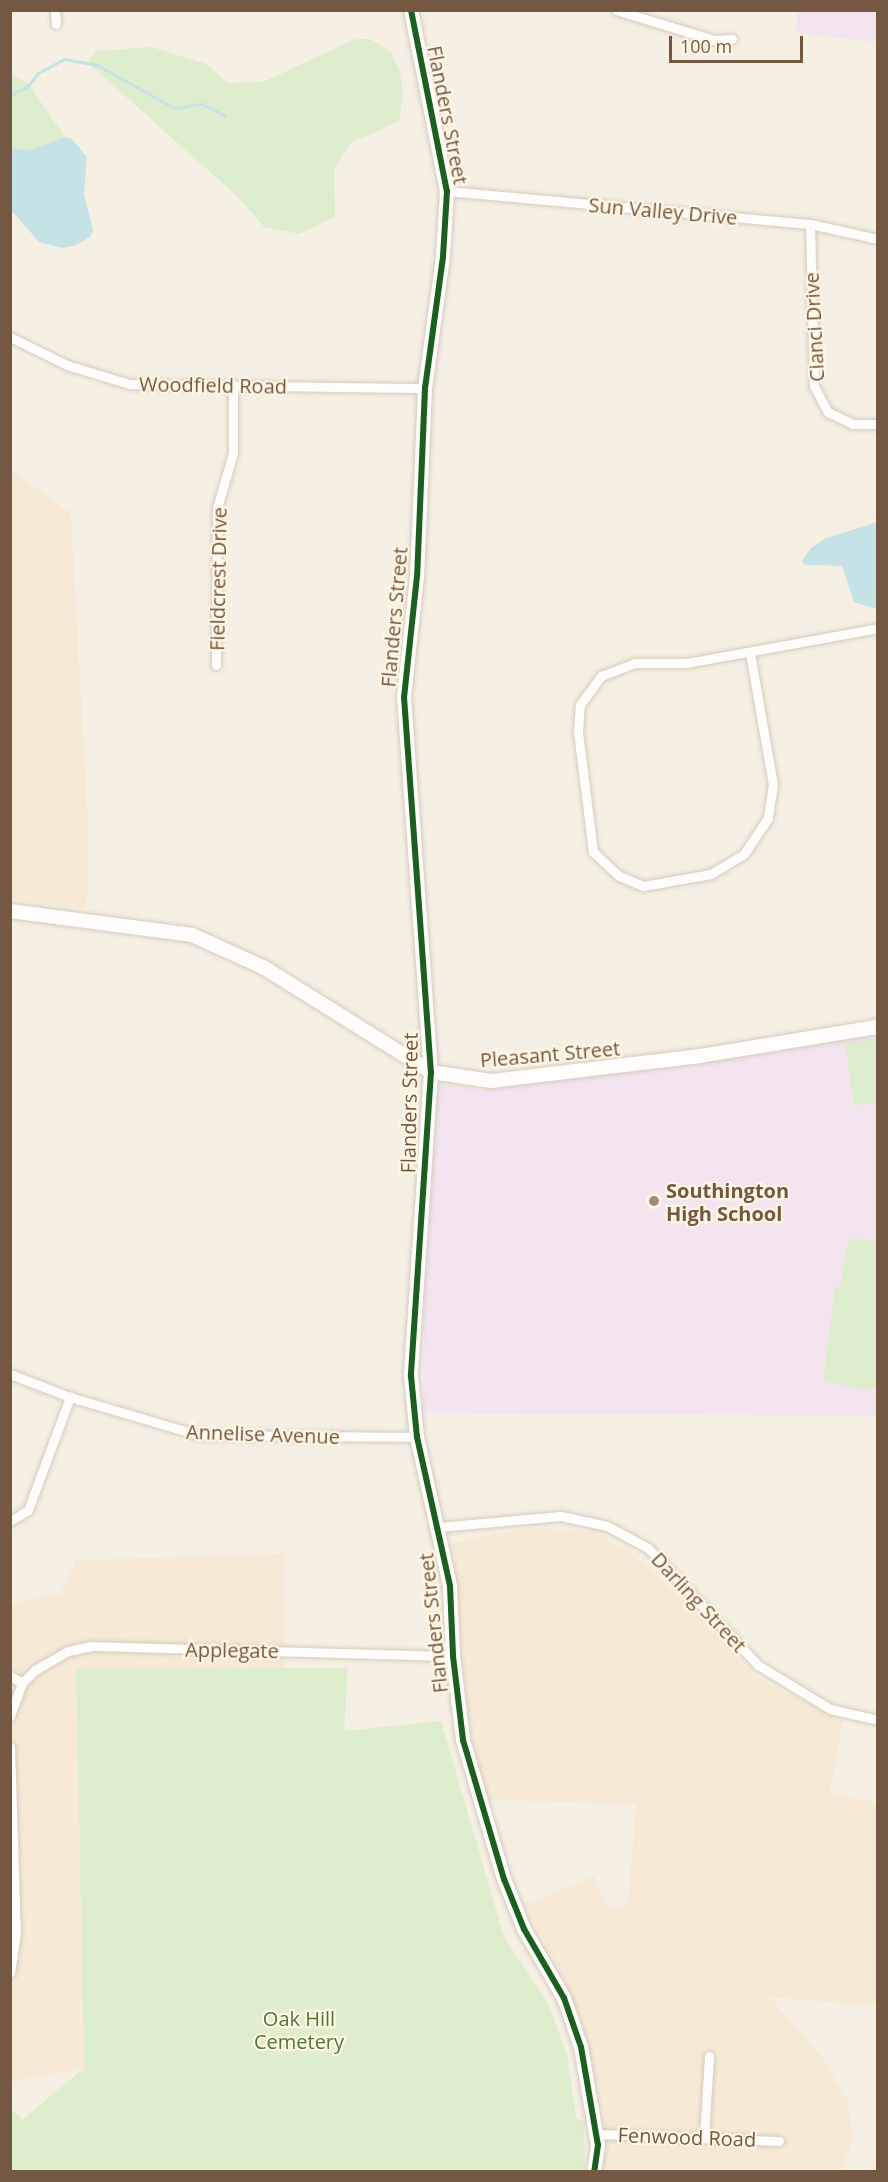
<!DOCTYPE html>
<html>
<head>
<meta charset="utf-8">
<style>
  body { margin:0 }
  #map { position:relative; width:888px; height:2182px; overflow:hidden; background:#f6f0e4; font-family:"Open Sans",sans-serif }
  div>[style] { position:absolute }
  .residential>* { inset:0; background:#f6ead6 }
  .education>* { inset:0; background:#f3e4f0 }
  .green>* { inset:0; background:#deedcd }
  .water>* { inset:0; background:#c5e2e6 }
  .stream>* { height:3px; margin:-1.5px; padding:0 1.5px; transform-origin:1.5px; border-radius:1.5px; background:#c5e2e6 }
  .roads { filter:drop-shadow(0 0 2px #d5cbbf) drop-shadow(0 0 2px #d5cbbf) }
  .street>* { height:9px; margin:-4.5px; padding:0 4.5px; transform-origin:4.5px; border-radius:4.5px; background:#fefdfb }
  .secondary>* { height:14px; margin:-7px; padding:0 7px; transform-origin:7px; border-radius:7px; background:#fefdfb }
  .cycleway>* { height:6px; margin:-3px; padding:0 3px; transform-origin:3px; border-radius:3px; background:#1b5e20 }
  .dots>* { width:16px; height:16px; translate:-50% -50%; box-sizing:border-box; border:3px solid #fff6e4; border-radius:50% }
  span { translate:-50% -50%; white-space:nowrap; text-align:center; line-height:1.15; -webkit-text-stroke:4.5px #fff6e4; paint-order:stroke }
  .street-label { font-size:20px; color:#745844 }
  .poi-label { font-size:20px; color:#745844; font-weight:700 }
  .left { translate:0 -50%; text-align:left }
  .park-label { font-size:20px; color:#4a7b3b }
  .frame { position:absolute; inset:0; border:12px solid #745844; pointer-events:none }
  .scale { position:absolute; left:669px; top:36px; width:134px; height:27px; box-sizing:border-box; border:3px solid #745844; border-top:0; padding-left:8px; font-size:18px; line-height:21px; white-space:nowrap; color:#745844; -webkit-text-stroke:4px #fff6e4; paint-order:stroke }
</style>
</head>
<body>
<div id="map">
  <div class="residential">
    <i style="clip-path:polygon(11px 470px,71px 513px,88px 827px,87px 908px,11px 900px)"></i>
    <i style="clip-path:polygon(526px 1528px,592px 1531px,629px 1551px,694px 1610px,755px 1677px,843px 1721px,830px 1792px,877px 1803px,877px 2006px,770px 1997px,823px 2059px,848px 2101px,853px 2138px,842px 2171px,599px 2171px,605px 2118px,583px 2024px,559px 1968px,524px 1906px,594px 1876px,608px 1909px,628px 1905px,636px 1804px,487px 1800px,470px 1723px,452px 1543px)"></i>
    <i style="clip-path:polygon(284px 1554px,285px 1668px,76px 1670px,84px 2068px,11px 2082px,11px 1603px,60px 1594px,76px 1560px)"></i>
  </div>
  <div class="education">
    <i style="clip-path:polygon(798px 11px,877px 11px,877px 42px,795px 33px)"></i>
    <i style="clip-path:polygon(877px 1035px,877px 1416px,423px 1413px,424px 1308px,436px 1093px,445px 1085px,484px 1090px)"></i>
  </div>
  <div class="green">
    <i style="clip-path:polygon(356px 39px,370px 39px,391px 52px,400px 71px,403px 96px,399px 121px,351px 143px,334px 169px,335px 217px,299px 234px,264px 227px,237px 196px,87px 62px,96px 51px,152px 47px,206px 64px,228px 83px,263px 82px)"></i>
    <i style="clip-path:polygon(10px 73px,29px 85px,65px 137px,31px 150px,11px 148px)"></i>
    <i style="clip-path:polygon(877px 1039px,877px 1102px,854px 1106px,845px 1044px)"></i>
    <i style="clip-path:polygon(854px 1238px,877px 1242px,877px 1388px,864px 1390px,823px 1380px,835px 1286px,840px 1287px,848px 1242px)"></i>
    <i style="clip-path:polygon(348px 1668px,344px 1731px,441px 1721px,504px 1937px,548px 2003px,567px 2055px,576px 2117px,584px 2122px,585px 2171px,11px 2171px,11px 2108px,22px 2120px,84px 2068px,76px 1669px)"></i>
  </div>
  <div class="water">
    <i style="clip-path:polygon(65px 137px,72px 139px,87px 157px,84px 194px,93px 230px,90px 237px,76px 245px,62px 248px,39px 242px,11px 210px,10px 148px,31px 150px)"></i>
    <i style="clip-path:polygon(877px 522px,878px 522px,877px 609px,854px 602px,842px 566px,805px 565px,802px 561px,811px 548px,824px 539px)"></i>
  </div>
  <div class="stream">
    <i style="left:10px;top:95px;width:19px;rotate:-25deg"></i>
    <i style="left:27px;top:87px;width:18px;rotate:-52deg"></i>
    <i style="left:38px;top:73px;width:30px;rotate:-28deg"></i>
    <i style="left:64px;top:59px;width:34px;rotate:10deg"></i>
    <i style="left:97px;top:65px;width:88px;rotate:29.2deg"></i>
    <i style="left:174px;top:108px;width:28px;rotate:-8deg"></i>
    <i style="left:202px;top:104px;width:25px;rotate:27deg"></i>
  </div>
  <div class="roads">
    <div class="street">
      <i style="left:55px;top:10px;width:14px;rotate:86deg"></i>
      <i style="left:616px;top:10px;width:102px;rotate:17deg"></i>
      <i style="left:714px;top:40px;width:18px;rotate:-3deg"></i>
      <i style="left:447px;top:191px;width:364px;rotate:5.2deg"></i>
      <i style="left:810px;top:224px;width:70px;rotate:12.4deg"></i>
      <i style="left:810px;top:224px;width:162px;rotate:88.6deg"></i>
      <i style="left:814px;top:386px;width:30px;rotate:62deg"></i>
      <i style="left:828px;top:412px;width:28px;rotate:26deg"></i>
      <i style="left:853px;top:424px;width:25px"></i>
      <i style="left:10px;top:337px;width:64px;rotate:26.2deg"></i>
      <i style="left:67px;top:365px;width:65px;rotate:17deg"></i>
      <i style="left:129px;top:384px;width:296px;rotate:0.8deg"></i>
      <i style="left:750px;top:653px;width:134px;rotate:80.1deg"></i>
      <i style="left:773px;top:785px;width:33px;rotate:99deg"></i>
      <i style="left:768px;top:818px;width:43px;rotate:123.7deg"></i>
      <i style="left:744px;top:854px;width:39px;rotate:149deg"></i>
      <i style="left:711px;top:874px;width:69px;rotate:170deg"></i>
      <i style="left:643px;top:886px;width:26px;rotate:-157deg"></i>
      <i style="left:619px;top:876px;width:35px;rotate:-137deg"></i>
      <i style="left:593px;top:852px;width:122px;rotate:-97.1deg"></i>
      <i style="left:578px;top:731px;width:26px;rotate:-86deg"></i>
      <i style="left:580px;top:705px;width:36px;rotate:-54deg"></i>
      <i style="left:601px;top:676px;width:36px;rotate:-21deg"></i>
      <i style="left:635px;top:663px;width:51px"></i>
      <i style="left:686px;top:663px;width:195px;rotate:-10.3deg"></i>
      <i style="left:216px;top:665px;width:157px;rotate:-89.6deg"></i>
      <i style="left:217px;top:508px;width:57px;rotate:-73.8deg"></i>
      <i style="left:233px;top:453px;width:67px;rotate:-90deg"></i>
      <i style="left:10px;top:1374px;width:64px;rotate:21deg"></i>
      <i style="left:70px;top:1397px;width:134px;rotate:16.5deg"></i>
      <i style="left:198px;top:1435px;width:219px;rotate:0.5deg"></i>
      <i style="left:10px;top:1521px;width:21px;rotate:-31deg"></i>
      <i style="left:28px;top:1510px;width:121px;rotate:-69.6deg"></i>
      <i style="left:438px;top:1527px;width:123px;rotate:-5.1deg"></i>
      <i style="left:561px;top:1516px;width:47px;rotate:12.3deg"></i>
      <i style="left:607px;top:1526px;width:47px;rotate:28.2deg"></i>
      <i style="left:648px;top:1548px;width:161px;rotate:46.8deg"></i>
      <i style="left:758px;top:1665px;width:84px;rotate:31.4deg"></i>
      <i style="left:830px;top:1709px;width:49px;rotate:12.9deg"></i>
      <i style="left:10px;top:1676px;width:14px;rotate:30deg"></i>
      <i style="left:10px;top:1716px;width:35px;rotate:-70deg"></i>
      <i style="left:22px;top:1683px;width:18px;rotate:-45deg"></i>
      <i style="left:35px;top:1670px;width:38px;rotate:-30deg"></i>
      <i style="left:68px;top:1651px;width:24px;rotate:-12deg"></i>
      <i style="left:91px;top:1646px;width:362px;rotate:1.6deg"></i>
      <i style="left:10px;top:1747px;width:186px;rotate:88.2deg"></i>
      <i style="left:16px;top:1933px;width:40px;rotate:98.5deg"></i>
      <i style="left:596px;top:2134px;width:183px;rotate:2.2deg"></i>
      <i style="left:704px;top:2138px;width:82px;rotate:-86.5deg"></i>
    </div>
    <div class="secondary">
      <i style="left:411px;top:10px;width:185px;rotate:78.8deg"></i>
      <i style="left:447px;top:191px;width:66px;rotate:93.5deg"></i>
      <i style="left:443px;top:257px;width:132px;rotate:97.8deg"></i>
      <i style="left:425px;top:388px;width:188px;rotate:92.4deg"></i>
      <i style="left:417px;top:576px;width:122px;rotate:96.1deg"></i>
      <i style="left:404px;top:697px;width:376px;rotate:85.9deg"></i>
      <i style="left:431px;top:1072px;width:305px;rotate:93.8deg"></i>
      <i style="left:411px;top:1376px;width:61px;rotate:84.4deg"></i>
      <i style="left:417px;top:1437px;width:153px;rotate:77.5deg"></i>
      <i style="left:450px;top:1586px;width:70px;rotate:87.5deg"></i>
      <i style="left:453px;top:1656px;width:85px;rotate:83.2deg"></i>
      <i style="left:463px;top:1740px;width:145px;rotate:73.6deg"></i>
      <i style="left:504px;top:1879px;width:54px;rotate:68.2deg"></i>
      <i style="left:524px;top:1929px;width:80px;rotate:59.9deg"></i>
      <i style="left:564px;top:1998px;width:52px;rotate:70.9deg"></i>
      <i style="left:581px;top:2047px;width:99px;rotate:80.2deg"></i>
      <i style="left:598px;top:2145px;width:27px;rotate:98deg"></i>
      <i style="left:10px;top:911px;width:184px;rotate:7.5deg"></i>
      <i style="left:192px;top:935px;width:78px;rotate:24.3deg"></i>
      <i style="left:263px;top:967px;width:198px;rotate:32deg"></i>
      <i style="left:431px;top:1072px;width:61px;rotate:8.5deg"></i>
      <i style="left:491px;top:1081px;width:210px;rotate:-6.8deg"></i>
      <i style="left:700px;top:1056px;width:180px;rotate:-9.3deg"></i>
    </div>
  </div>
  <div class="cycleway">
    <i style="left:411px;top:10px;width:185px;rotate:78.8deg"></i>
    <i style="left:447px;top:191px;width:66px;rotate:93.5deg"></i>
    <i style="left:443px;top:257px;width:132px;rotate:97.8deg"></i>
    <i style="left:425px;top:388px;width:188px;rotate:92.4deg"></i>
    <i style="left:417px;top:576px;width:122px;rotate:96.1deg"></i>
    <i style="left:404px;top:697px;width:376px;rotate:85.9deg"></i>
    <i style="left:431px;top:1072px;width:305px;rotate:93.8deg"></i>
    <i style="left:411px;top:1376px;width:61px;rotate:84.4deg"></i>
    <i style="left:417px;top:1437px;width:153px;rotate:77.5deg"></i>
    <i style="left:450px;top:1586px;width:70px;rotate:87.5deg"></i>
    <i style="left:453px;top:1656px;width:85px;rotate:83.2deg"></i>
    <i style="left:463px;top:1740px;width:145px;rotate:73.6deg"></i>
    <i style="left:504px;top:1879px;width:54px;rotate:68.2deg"></i>
    <i style="left:524px;top:1929px;width:80px;rotate:59.9deg"></i>
    <i style="left:564px;top:1998px;width:52px;rotate:70.9deg"></i>
    <i style="left:581px;top:2047px;width:99px;rotate:80.2deg"></i>
    <i style="left:598px;top:2145px;width:27px;rotate:98deg"></i>
  </div>
  <div class="dots">
    <i style="left:654px;top:1201px;background:#a28d7c"></i>
  </div>
  <div class="street-label">
    <span style="left:448px;top:115px;rotate:79deg">Flanders Street</span>
    <span style="left:663px;top:211px;rotate:5deg">Sun Valley Drive</span>
    <span style="left:814px;top:327px;rotate:-93deg">Cianci Drive</span>
    <span style="left:213px;top:385px;rotate:1deg">Woodfield Road</span>
    <span style="left:218px;top:579px;rotate:-89deg">Fieldcrest Drive</span>
    <span style="left:394px;top:617px;rotate:-85deg">Flanders Street</span>
    <span style="left:550px;top:1054px;rotate:-5deg">Pleasant Street</span>
    <span style="left:409px;top:1103px;rotate:-89deg">Flanders Street</span>
    <span style="left:263px;top:1434px;rotate:2deg">Annelise Avenue</span>
    <span style="left:699px;top:1602px;rotate:47deg">Darling Street</span>
    <span style="left:433px;top:1623px;rotate:-96deg">Flanders Street</span>
    <span style="left:232px;top:1650px;rotate:1deg">Applegate</span>
    <span style="left:687px;top:2137px;rotate:2deg">Fenwood Road</span>
  </div>
  <div class="poi-label">
    <span class="left" style="left:666px;top:1202px">Southington<br>High School</span>
  </div>
  <div class="park-label">
    <span style="left:299px;top:2030px">Oak Hill<br>Cemetery</span>
  </div>
  <div class="frame"></div>
  <div class="scale">100 m</div>
</div>
</body>
</html>
